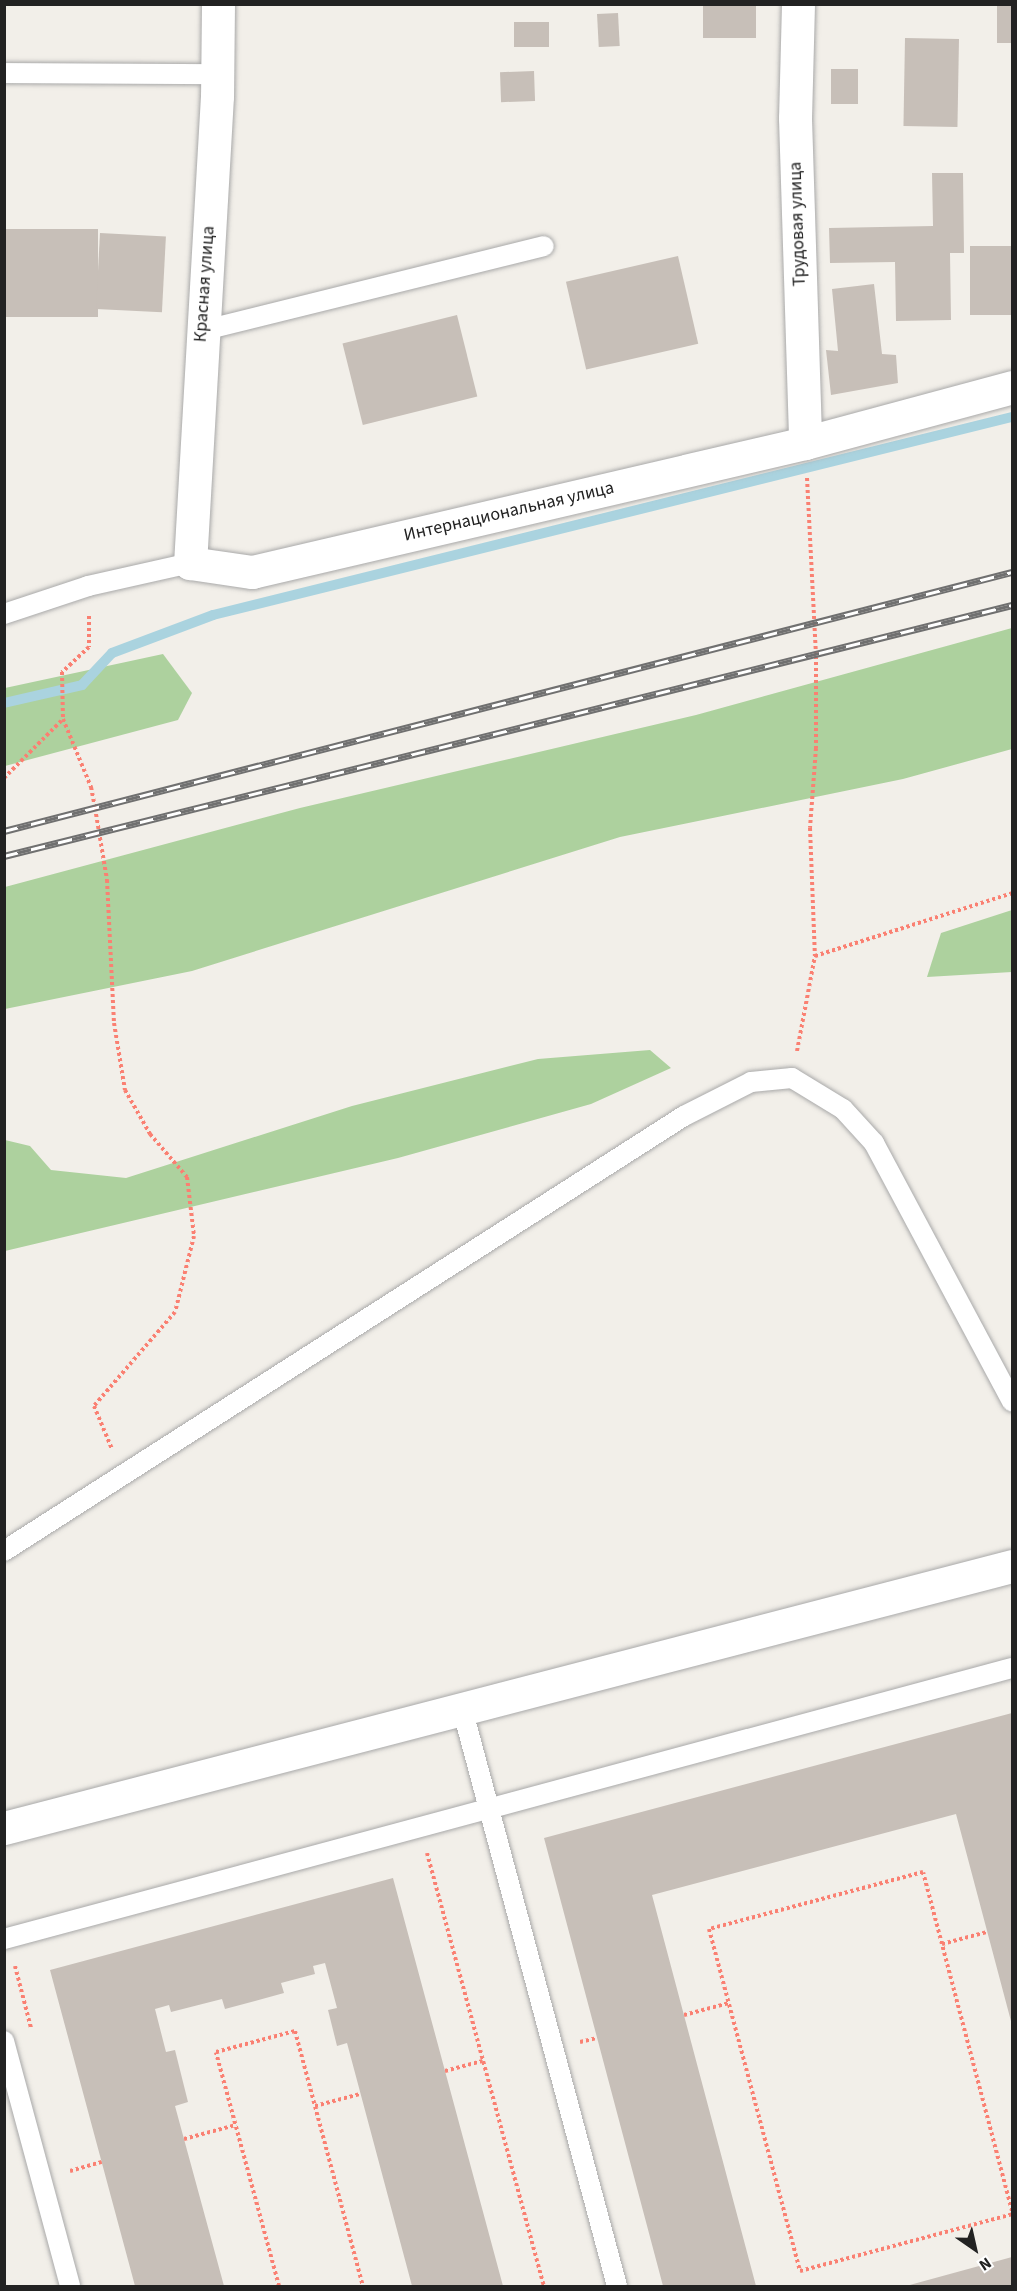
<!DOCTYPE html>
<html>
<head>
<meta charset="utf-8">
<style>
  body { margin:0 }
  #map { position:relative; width:1017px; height:2291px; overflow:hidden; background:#f2efe9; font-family:"Source Sans 3",sans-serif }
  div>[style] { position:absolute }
  .forest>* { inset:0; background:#add19e }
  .stream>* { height:10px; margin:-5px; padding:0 5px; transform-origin:5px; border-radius:5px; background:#aad3df }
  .building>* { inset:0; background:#c7bfb8; transform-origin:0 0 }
  .path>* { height:4px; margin-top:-2px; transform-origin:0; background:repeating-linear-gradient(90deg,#fa8072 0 3px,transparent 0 6px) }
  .roads { filter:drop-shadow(0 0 2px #a9a9a9) drop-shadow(0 0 2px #a9a9a9) }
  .service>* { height:20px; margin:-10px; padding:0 10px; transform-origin:10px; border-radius:10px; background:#fff }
  .minor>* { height:33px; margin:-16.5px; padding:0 16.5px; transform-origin:16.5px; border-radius:16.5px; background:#fff }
  .rail>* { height:7px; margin-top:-3.5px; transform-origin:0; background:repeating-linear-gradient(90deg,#fff 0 14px,#707070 0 28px); box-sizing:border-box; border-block:2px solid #707070 }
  span { translate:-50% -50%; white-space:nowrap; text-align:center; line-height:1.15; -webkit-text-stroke:5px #fff; paint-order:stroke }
  .street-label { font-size:18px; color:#222 }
  .frame { position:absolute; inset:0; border:6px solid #222; pointer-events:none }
  .north { position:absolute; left:945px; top:2219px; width:60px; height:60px; -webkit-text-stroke:4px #fff; paint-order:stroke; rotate:146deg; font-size:16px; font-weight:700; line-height:24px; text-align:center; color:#222 }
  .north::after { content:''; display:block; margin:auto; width:21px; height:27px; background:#222; clip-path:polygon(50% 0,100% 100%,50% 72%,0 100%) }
</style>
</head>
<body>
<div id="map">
  <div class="forest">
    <i style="clip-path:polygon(1012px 628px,1012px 749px,903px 779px,620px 837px,192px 971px,5px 1009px,5px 887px,300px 808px,696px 715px)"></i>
    <i style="clip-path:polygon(163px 654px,192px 693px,178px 720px,5px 766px,5px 688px)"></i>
    <i style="clip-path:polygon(1012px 910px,1012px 972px,927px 977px,941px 933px)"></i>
    <i style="clip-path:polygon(650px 1050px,671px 1068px,591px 1104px,398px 1158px,5px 1251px,5px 1140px,30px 1146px,51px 1170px,126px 1178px,352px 1106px,538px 1059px)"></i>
  </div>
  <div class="stream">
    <i style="left:4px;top:703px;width:80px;rotate:-13deg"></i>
    <i style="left:82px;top:685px;width:44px;rotate:-46.8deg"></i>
    <i style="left:112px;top:653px;width:108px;rotate:-20.6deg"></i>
    <i style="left:213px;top:615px;width:823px;rotate:-13.92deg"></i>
  </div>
  <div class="building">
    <i style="left:703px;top:4px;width:53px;height:34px"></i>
    <i style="left:997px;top:4px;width:15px;height:39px"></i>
    <i style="left:618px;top:13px;width:33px;height:21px;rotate:87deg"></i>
    <i style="left:514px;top:22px;width:35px;height:25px"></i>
    <i style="left:905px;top:38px;width:54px;height:88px;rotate:1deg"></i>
    <i style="left:831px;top:69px;width:27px;height:35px"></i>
    <i style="left:534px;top:71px;width:30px;height:34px;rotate:88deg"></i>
    <i style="clip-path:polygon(932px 173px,963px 173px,964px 253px,950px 253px,951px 320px,896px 321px,895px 262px,830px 263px,829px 228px,933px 226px)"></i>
    <i style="left:98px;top:229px;width:88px;height:94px;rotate:90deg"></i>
    <i style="left:100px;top:233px;width:66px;height:76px;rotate:3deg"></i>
    <i style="left:1012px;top:246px;width:69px;height:42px;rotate:90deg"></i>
    <i style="left:678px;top:256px;width:90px;height:115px;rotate:77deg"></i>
    <i style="clip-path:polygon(874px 284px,882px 354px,896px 355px,898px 383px,831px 395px,826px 350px,838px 351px,832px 289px)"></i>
    <i style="left:457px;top:315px;width:84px;height:118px;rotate:76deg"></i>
    <i style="clip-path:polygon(1012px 1713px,1012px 2025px,956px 1814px,652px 1895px,756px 2286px,663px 2286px,544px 1838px)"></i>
    <i style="clip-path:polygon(393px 1878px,503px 2286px,412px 2286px,347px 2043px,337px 2046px,328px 2010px,337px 2008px,325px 1963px,313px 1966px,315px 1974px,281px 1983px,284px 1993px,255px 2001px,225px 2009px,222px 1999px,171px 2012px,169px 2005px,155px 2009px,166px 2052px,175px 2050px,188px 2102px,175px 2106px,224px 2286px,135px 2286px,50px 1970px)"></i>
    <i style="clip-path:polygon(1012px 2257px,1012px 2286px,906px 2286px)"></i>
  </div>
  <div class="path">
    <i style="left:807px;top:478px;width:178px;rotate:87.1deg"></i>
    <i style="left:816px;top:656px;width:92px;rotate:90deg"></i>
    <i style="left:816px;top:748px;width:80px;rotate:94.3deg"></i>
    <i style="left:810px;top:828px;width:128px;rotate:87.8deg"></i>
    <i style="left:89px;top:616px;width:31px;rotate:90deg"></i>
    <i style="left:89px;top:647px;width:37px;rotate:137deg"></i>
    <i style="left:62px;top:672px;width:47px;rotate:88.8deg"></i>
    <i style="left:63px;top:719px;width:74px;rotate:67.6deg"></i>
    <i style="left:91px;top:787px;width:21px;rotate:79deg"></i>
    <i style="left:95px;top:808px;width:73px;rotate:80.5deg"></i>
    <i style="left:107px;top:880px;width:143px;rotate:87.2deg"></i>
    <i style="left:114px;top:1023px;width:68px;rotate:80.7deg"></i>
    <i style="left:125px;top:1090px;width:51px;rotate:60.4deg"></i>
    <i style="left:150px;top:1134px;width:57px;rotate:49.3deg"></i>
    <i style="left:187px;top:1177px;width:59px;rotate:83.2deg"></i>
    <i style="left:194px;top:1236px;width:78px;rotate:104deg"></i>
    <i style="left:175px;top:1312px;width:124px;rotate:130.8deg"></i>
    <i style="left:94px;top:1406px;width:47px;rotate:67.3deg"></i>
    <i style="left:4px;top:778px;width:83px;rotate:-45deg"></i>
    <i style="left:797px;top:1051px;width:97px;rotate:-79.3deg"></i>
    <i style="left:815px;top:956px;width:207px;rotate:-17.7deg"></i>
    <i style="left:427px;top:1853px;width:449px;rotate:74.9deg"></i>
    <i style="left:942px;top:1944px;width:47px;rotate:-14.9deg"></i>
    <i style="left:15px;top:1966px;width:64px;rotate:75.5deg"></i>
    <i style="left:684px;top:2015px;width:47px;rotate:-14.9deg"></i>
    <i style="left:580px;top:2042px;width:17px;rotate:-13deg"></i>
    <i style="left:445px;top:2071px;width:39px;rotate:-15deg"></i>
    <i style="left:315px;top:2106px;width:47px;rotate:-14.9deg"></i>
    <i style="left:184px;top:2139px;width:54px;rotate:-15.1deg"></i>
    <i style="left:70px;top:2171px;width:33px;rotate:-16deg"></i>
    <i style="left:1012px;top:2211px;width:350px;rotate:-104.7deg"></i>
    <i style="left:923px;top:1872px;width:221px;rotate:165.1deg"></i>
    <i style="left:709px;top:1929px;width:354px;rotate:75.1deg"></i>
    <i style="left:800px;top:2271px;width:220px;rotate:-15deg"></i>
    <i style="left:279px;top:2286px;width:242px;rotate:-105.1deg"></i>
    <i style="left:216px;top:2052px;width:82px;rotate:-14.9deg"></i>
    <i style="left:295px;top:2031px;width:264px;rotate:75.1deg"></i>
  </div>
  <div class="roads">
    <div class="service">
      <i style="left:4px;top:73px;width:213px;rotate:0.3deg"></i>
      <i style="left:201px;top:331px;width:353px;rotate:-13.9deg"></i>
      <i style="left:4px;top:614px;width:89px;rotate:-18.4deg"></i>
      <i style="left:88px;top:586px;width:105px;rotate:-12.7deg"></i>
      <i style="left:4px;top:1551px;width:807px;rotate:-32.61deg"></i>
      <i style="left:684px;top:1116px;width:75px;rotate:-26.9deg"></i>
      <i style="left:751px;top:1082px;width:41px;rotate:-5.6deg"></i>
      <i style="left:792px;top:1078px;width:60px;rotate:31.3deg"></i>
      <i style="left:843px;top:1109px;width:46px;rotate:47.6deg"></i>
      <i style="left:874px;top:1143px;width:293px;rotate:61.9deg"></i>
      <i style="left:462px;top:1708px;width:598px;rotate:74.99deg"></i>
      <i style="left:4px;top:1939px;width:1044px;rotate:-15.05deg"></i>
      <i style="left:4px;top:2041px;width:254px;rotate:74.9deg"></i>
    </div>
    <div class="minor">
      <i style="left:218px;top:4px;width:92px;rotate:90.6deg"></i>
      <i style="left:217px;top:96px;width:468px;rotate:93.3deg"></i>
      <i style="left:190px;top:563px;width:63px;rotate:8.3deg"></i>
      <i style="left:252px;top:572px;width:568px;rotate:-13.13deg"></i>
      <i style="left:805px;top:443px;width:214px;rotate:-15.1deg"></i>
      <i style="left:798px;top:4px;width:114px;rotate:91.5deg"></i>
      <i style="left:795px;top:118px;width:325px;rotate:88.2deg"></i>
      <i style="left:4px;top:1828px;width:1041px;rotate:-14.57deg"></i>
    </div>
  </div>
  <div class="rail">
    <i style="left:4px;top:831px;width:1041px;rotate:-14.41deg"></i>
    <i style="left:4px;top:856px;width:1039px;rotate:-13.98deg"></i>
  </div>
  <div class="street-label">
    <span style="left:798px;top:224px;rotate:-92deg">Трудовая улица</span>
    <span style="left:205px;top:284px;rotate:-86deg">Красная улица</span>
    <span style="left:509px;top:512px;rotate:-13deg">Интернациональная улица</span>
  </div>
  <div class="frame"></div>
  <div class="north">N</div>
</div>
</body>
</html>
